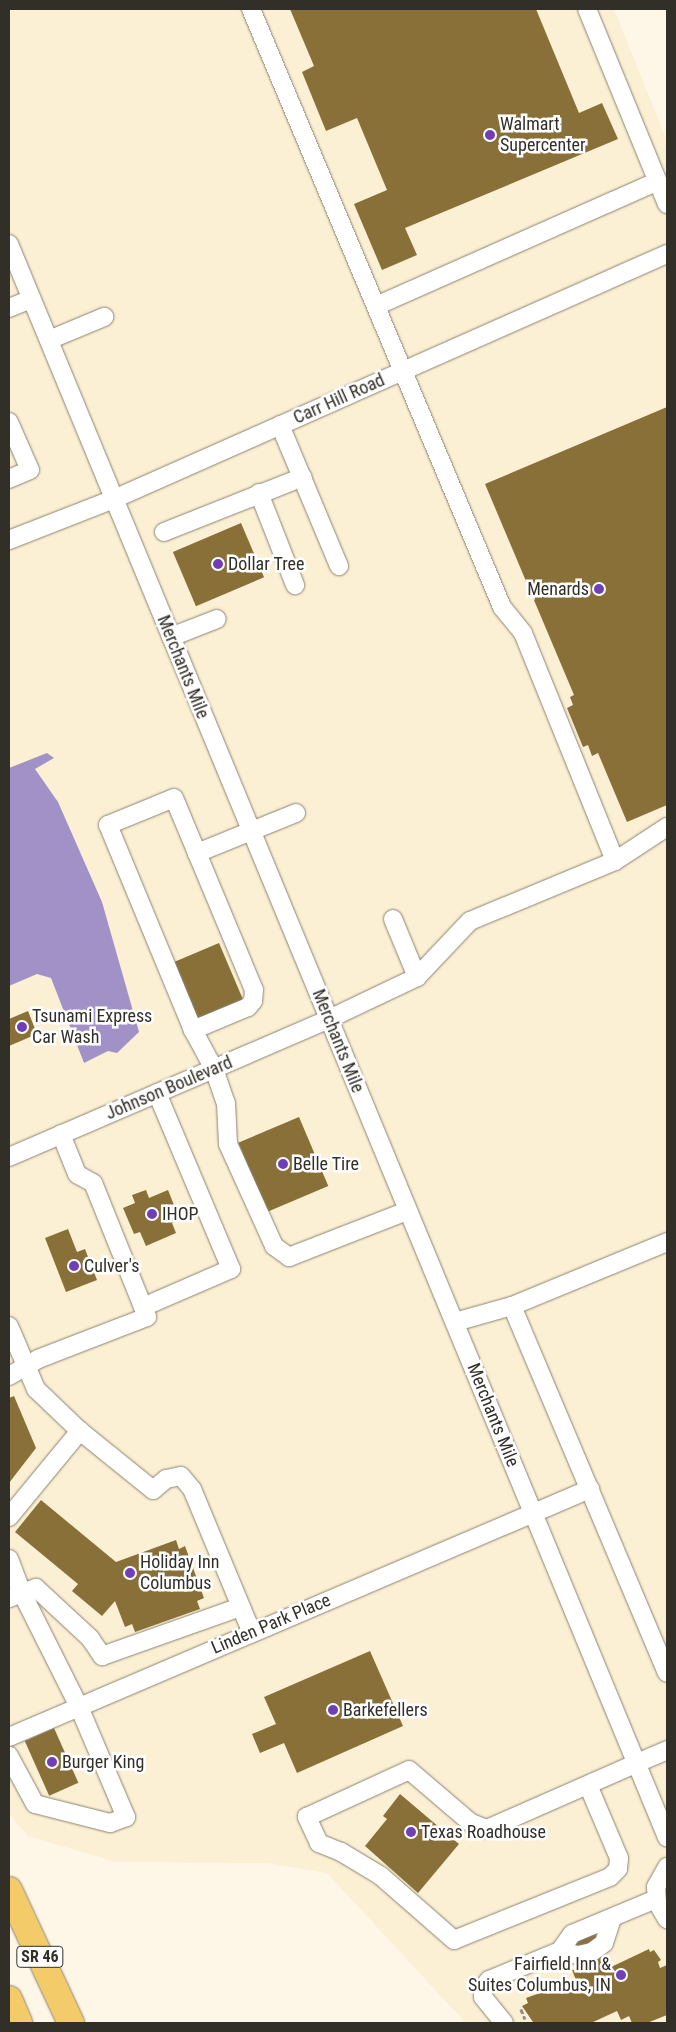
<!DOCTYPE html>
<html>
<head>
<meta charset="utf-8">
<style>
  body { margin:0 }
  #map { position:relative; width:676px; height:2032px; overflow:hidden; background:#fef7e7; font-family:"Roboto Condensed",sans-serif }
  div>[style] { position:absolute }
  .built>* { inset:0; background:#fbefd4 }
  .water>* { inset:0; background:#a291c7 }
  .building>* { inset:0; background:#887038; transform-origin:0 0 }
  .path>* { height:2.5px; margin-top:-1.25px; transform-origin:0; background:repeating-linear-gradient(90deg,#948f84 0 5px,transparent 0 7.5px) }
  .roads { filter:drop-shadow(0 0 1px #8b8371) drop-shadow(0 0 1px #8b8371) }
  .minor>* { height:18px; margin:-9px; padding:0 9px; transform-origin:9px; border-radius:9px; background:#fff }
  .highway>* { height:26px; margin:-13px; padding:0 13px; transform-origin:13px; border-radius:13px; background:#f4cb69 }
  .dots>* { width:14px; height:14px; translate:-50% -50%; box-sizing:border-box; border:2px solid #fff; border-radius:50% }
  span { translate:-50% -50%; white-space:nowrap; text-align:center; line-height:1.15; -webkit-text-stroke:5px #fff; paint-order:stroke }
  .shield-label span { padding:1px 4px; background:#fff; border:1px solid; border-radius:4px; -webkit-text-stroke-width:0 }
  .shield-label { font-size:16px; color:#322f28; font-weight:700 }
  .poi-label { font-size:18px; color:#322f28 }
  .left { translate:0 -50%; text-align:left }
  .right { translate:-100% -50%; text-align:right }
  .street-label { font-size:18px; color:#322f28 }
  .frame { position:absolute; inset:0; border:10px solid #322f28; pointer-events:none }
</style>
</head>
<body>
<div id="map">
  <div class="built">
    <i style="clip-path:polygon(9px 9px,614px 9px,667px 141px,667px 2023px,466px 2023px,327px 1873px,267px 1863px,116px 1862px,28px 1836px,9px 1814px)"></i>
  </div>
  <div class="water">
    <i style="clip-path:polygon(47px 753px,54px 758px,35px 769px,58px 802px,102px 902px,139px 1032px,117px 1053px,108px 1051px,84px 1063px,51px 978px,37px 974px,9px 986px,9px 768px)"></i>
  </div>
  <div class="building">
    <i style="clip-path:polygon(290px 9px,536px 9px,579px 113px,602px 103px,618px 139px,405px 228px,417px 255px,382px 270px,354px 204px,387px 190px,357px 118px,326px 131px,302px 72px,314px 66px)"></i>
    <i style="clip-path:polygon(667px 407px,667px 805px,627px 822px,598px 753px,592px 756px,588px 745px,583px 747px,567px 708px,573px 705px,570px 697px,574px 695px,485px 484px)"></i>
    <i style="left:241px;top:523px;width:59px;height:74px;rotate:67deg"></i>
    <i style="left:219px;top:943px;width:62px;height:52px;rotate:67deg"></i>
    <i style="clip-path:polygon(28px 1011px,37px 1034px,9px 1046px,9px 1019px)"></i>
    <i style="left:299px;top:1117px;width:75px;height:66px;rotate:67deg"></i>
    <i style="clip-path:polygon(146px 1190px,149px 1198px,168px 1190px,180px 1220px,172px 1223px,176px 1233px,146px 1246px,140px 1232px,134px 1234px,123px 1208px,135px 1203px,132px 1195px)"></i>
    <i style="clip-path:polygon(68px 1229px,77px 1252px,85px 1249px,97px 1280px,66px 1292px,45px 1238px)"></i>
    <i style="clip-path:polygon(14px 1396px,36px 1448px,9px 1483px,9px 1398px)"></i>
    <i style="clip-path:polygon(41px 1500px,116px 1562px,176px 1540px,179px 1549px,185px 1546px,204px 1598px,197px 1601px,200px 1609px,135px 1632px,132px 1624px,125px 1627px,115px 1601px,102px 1616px,72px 1591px,78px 1584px,15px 1532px)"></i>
    <i style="clip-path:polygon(370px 1651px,403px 1726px,297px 1773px,284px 1743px,260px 1753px,252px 1734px,276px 1724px,264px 1697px)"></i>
    <i style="left:54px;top:1728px;width:60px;height:32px;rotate:66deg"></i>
    <i style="clip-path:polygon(400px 1794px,459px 1844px,418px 1893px,365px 1846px,387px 1819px,383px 1816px)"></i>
    <i style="clip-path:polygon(594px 1930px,609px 1968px,649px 1949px,650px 1952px,654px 1950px,661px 1960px,658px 1962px,660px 1968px,667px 1965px,667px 2015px,647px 2023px,632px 2023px,629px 2016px,621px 2020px,617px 2011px,591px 2023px,530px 2023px,533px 2022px,522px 2006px,528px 2003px,526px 1998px,576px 1980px,572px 1970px,586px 1969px,573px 1939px)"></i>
  </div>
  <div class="path">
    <i style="left:521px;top:2009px;width:11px;rotate:68deg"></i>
  </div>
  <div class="roads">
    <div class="minor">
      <i style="left:251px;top:9px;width:649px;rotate:67.23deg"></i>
      <i style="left:502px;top:607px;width:33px;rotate:51deg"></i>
      <i style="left:523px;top:633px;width:246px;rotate:68deg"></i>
      <i style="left:587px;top:9px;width:211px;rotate:67.7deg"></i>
      <i style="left:9px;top:244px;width:1724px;rotate:67.56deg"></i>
      <i style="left:376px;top:306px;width:308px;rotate:-23.9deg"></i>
      <i style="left:9px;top:308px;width:24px;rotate:-22deg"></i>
      <i style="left:49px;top:340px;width:60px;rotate:-22.7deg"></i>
      <i style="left:9px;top:422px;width:52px;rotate:66.4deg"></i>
      <i style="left:30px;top:470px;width:23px;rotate:157deg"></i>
      <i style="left:280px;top:425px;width:153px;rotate:67.3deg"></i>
      <i style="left:259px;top:493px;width:99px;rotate:68.6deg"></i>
      <i style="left:164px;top:532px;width:149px;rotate:-21.6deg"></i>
      <i style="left:9px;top:540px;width:113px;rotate:-21.3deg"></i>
      <i style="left:114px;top:499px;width:605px;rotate:-23.9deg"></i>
      <i style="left:171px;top:637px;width:49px;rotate:-21.4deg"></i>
      <i style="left:296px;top:813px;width:107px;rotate:158deg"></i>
      <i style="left:197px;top:853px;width:148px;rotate:67.4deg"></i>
      <i style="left:254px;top:990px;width:11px;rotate:95deg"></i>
      <i style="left:253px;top:1001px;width:8px;rotate:130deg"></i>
      <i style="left:248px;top:1007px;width:60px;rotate:157.3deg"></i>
      <i style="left:193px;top:1030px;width:44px;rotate:61.7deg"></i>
      <i style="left:214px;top:1069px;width:36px;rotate:71deg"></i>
      <i style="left:226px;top:1103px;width:41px;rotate:87.2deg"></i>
      <i style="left:228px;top:1144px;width:112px;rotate:65.7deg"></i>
      <i style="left:274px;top:1246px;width:19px;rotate:36deg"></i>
      <i style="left:289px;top:1257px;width:127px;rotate:-21.3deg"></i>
      <i style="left:393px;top:919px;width:63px;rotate:67.5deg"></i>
      <i style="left:193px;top:1030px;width:222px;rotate:-112.5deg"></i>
      <i style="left:108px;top:825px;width:71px;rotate:-22.2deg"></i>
      <i style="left:174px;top:798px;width:60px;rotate:67.3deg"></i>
      <i style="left:9px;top:1157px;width:348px;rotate:-23.3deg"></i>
      <i style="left:329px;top:1019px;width:98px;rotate:-25.5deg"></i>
      <i style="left:417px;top:977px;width:77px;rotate:-46.6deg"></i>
      <i style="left:470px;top:921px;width:157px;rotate:-22.5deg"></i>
      <i style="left:615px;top:861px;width:62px;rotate:-33.2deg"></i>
      <i style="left:512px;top:1306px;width:398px;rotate:67.1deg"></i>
      <i style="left:143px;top:1307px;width:96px;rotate:-23.4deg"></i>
      <i style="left:231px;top:1269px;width:191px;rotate:-112.8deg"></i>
      <i style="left:455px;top:1322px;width:59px;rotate:-15.7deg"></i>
      <i style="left:512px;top:1306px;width:168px;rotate:-22.4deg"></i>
      <i style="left:9px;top:1326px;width:69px;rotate:66.8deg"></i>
      <i style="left:36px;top:1389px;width:61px;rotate:43.7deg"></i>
      <i style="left:80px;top:1431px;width:94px;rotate:38.9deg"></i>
      <i style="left:153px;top:1490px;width:17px;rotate:-40deg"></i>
      <i style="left:166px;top:1479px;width:15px;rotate:-11deg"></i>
      <i style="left:181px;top:1476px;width:17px;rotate:50deg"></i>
      <i style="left:192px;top:1489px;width:156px;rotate:67.4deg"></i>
      <i style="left:9px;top:1376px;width:34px;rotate:-30deg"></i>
      <i style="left:38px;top:1359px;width:117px;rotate:-21.1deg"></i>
      <i style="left:147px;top:1317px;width:144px;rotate:-111.9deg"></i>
      <i style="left:93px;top:1183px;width:18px;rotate:-151deg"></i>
      <i style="left:77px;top:1174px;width:43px;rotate:-111.8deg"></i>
      <i style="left:9px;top:1517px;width:112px;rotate:-50.5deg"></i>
      <i style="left:9px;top:1559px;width:36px;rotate:69deg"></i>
      <i style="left:22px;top:1593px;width:15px;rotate:-20deg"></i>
      <i style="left:36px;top:1588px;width:74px;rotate:42.8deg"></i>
      <i style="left:90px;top:1638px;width:22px;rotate:56deg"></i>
      <i style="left:102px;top:1656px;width:146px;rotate:-19.5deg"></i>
      <i style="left:9px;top:1598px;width:14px;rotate:-21deg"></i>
      <i style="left:22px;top:1593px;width:127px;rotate:63.4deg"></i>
      <i style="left:79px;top:1707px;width:120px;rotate:66.9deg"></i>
      <i style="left:126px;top:1817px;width:17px;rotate:159deg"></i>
      <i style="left:110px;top:1823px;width:77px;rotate:-165.8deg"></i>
      <i style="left:35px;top:1804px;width:55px;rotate:-118.4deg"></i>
      <i style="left:9px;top:1737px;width:632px;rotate:-23.12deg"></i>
      <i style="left:588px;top:1785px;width:79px;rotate:67deg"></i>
      <i style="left:619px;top:1858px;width:11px;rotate:95deg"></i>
      <i style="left:618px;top:1869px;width:11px;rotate:135deg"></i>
      <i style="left:610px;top:1877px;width:168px;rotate:158deg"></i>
      <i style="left:454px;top:1940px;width:97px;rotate:-138.8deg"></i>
      <i style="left:381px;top:1876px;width:47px;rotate:-149deg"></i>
      <i style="left:341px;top:1852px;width:24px;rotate:-158deg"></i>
      <i style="left:319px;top:1843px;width:29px;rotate:-115deg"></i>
      <i style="left:307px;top:1817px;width:112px;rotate:-24.7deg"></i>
      <i style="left:409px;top:1770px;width:82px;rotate:40.5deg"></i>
      <i style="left:471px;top:1823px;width:17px;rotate:21deg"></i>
      <i style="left:487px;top:1829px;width:164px;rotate:-23.7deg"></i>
      <i style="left:637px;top:1763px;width:33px;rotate:-23deg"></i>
      <i style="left:667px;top:1867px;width:23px;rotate:119deg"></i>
      <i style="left:656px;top:1887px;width:15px;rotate:86deg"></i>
      <i style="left:657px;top:1902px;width:20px;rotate:60deg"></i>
      <i style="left:560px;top:1951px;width:21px;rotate:-55deg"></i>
      <i style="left:572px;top:1934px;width:91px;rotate:-22.6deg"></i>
      <i style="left:504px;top:2023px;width:33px;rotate:-129deg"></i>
      <i style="left:483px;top:1997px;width:9px;rotate:-90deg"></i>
      <i style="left:483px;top:1988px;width:10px;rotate:-53deg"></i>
      <i style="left:489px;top:1980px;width:77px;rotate:-22.2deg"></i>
      <i style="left:560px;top:1951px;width:18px;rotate:13deg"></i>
      <i style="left:578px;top:1955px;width:14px;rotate:-12deg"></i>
      <i style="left:592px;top:1952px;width:15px;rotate:-37deg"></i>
      <i style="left:604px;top:1943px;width:26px;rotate:-72deg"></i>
    </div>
    <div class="highway">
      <i style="left:9px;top:1890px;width:147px;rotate:65deg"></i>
      <i style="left:9px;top:1999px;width:26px;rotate:67deg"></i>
    </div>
  </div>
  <div class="dots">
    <i style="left:490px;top:135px;background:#703eb5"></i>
    <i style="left:218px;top:564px;background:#703eb5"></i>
    <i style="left:599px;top:589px;background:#703eb5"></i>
    <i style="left:22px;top:1027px;background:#703eb5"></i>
    <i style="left:283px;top:1164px;background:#703eb5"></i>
    <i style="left:152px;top:1214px;background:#703eb5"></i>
    <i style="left:74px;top:1266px;background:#703eb5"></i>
    <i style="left:130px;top:1573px;background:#703eb5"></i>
    <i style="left:333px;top:1710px;background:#703eb5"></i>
    <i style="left:52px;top:1762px;background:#703eb5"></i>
    <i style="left:411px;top:1832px;background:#703eb5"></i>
    <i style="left:621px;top:1975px;background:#703eb5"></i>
  </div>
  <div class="shield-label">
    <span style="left:40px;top:1957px">SR 46</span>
  </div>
  <div class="poi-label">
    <span class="left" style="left:500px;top:135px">Walmart<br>Supercenter</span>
    <span class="left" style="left:228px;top:564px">Dollar Tree</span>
    <span class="right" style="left:589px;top:589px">Menards</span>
    <span class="left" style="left:32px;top:1027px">Tsunami Express<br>Car Wash</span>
    <span class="left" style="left:293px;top:1164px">Belle Tire</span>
    <span class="left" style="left:162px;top:1214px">IHOP</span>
    <span class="left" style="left:84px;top:1266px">Culver's</span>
    <span class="left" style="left:140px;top:1573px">Holiday Inn<br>Columbus</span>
    <span class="left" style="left:343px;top:1710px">Barkefellers</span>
    <span class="left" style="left:62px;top:1762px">Burger King</span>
    <span class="left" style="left:421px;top:1832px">Texas Roadhouse</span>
    <span class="right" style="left:611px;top:1975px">Fairfield Inn &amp;<br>Suites Columbus, IN</span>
  </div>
  <div class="street-label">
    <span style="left:339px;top:399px;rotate:-24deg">Carr Hill Road</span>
    <span style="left:183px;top:667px;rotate:68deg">Merchants Mile</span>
    <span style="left:338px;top:1041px;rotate:68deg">Merchants Mile</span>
    <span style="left:169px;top:1088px;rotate:-23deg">Johnson Boulevard</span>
    <span style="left:493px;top:1415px;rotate:68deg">Merchants Mile</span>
    <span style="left:271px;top:1624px;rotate:-23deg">Linden Park Place</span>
  </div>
  <div class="frame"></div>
</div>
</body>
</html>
